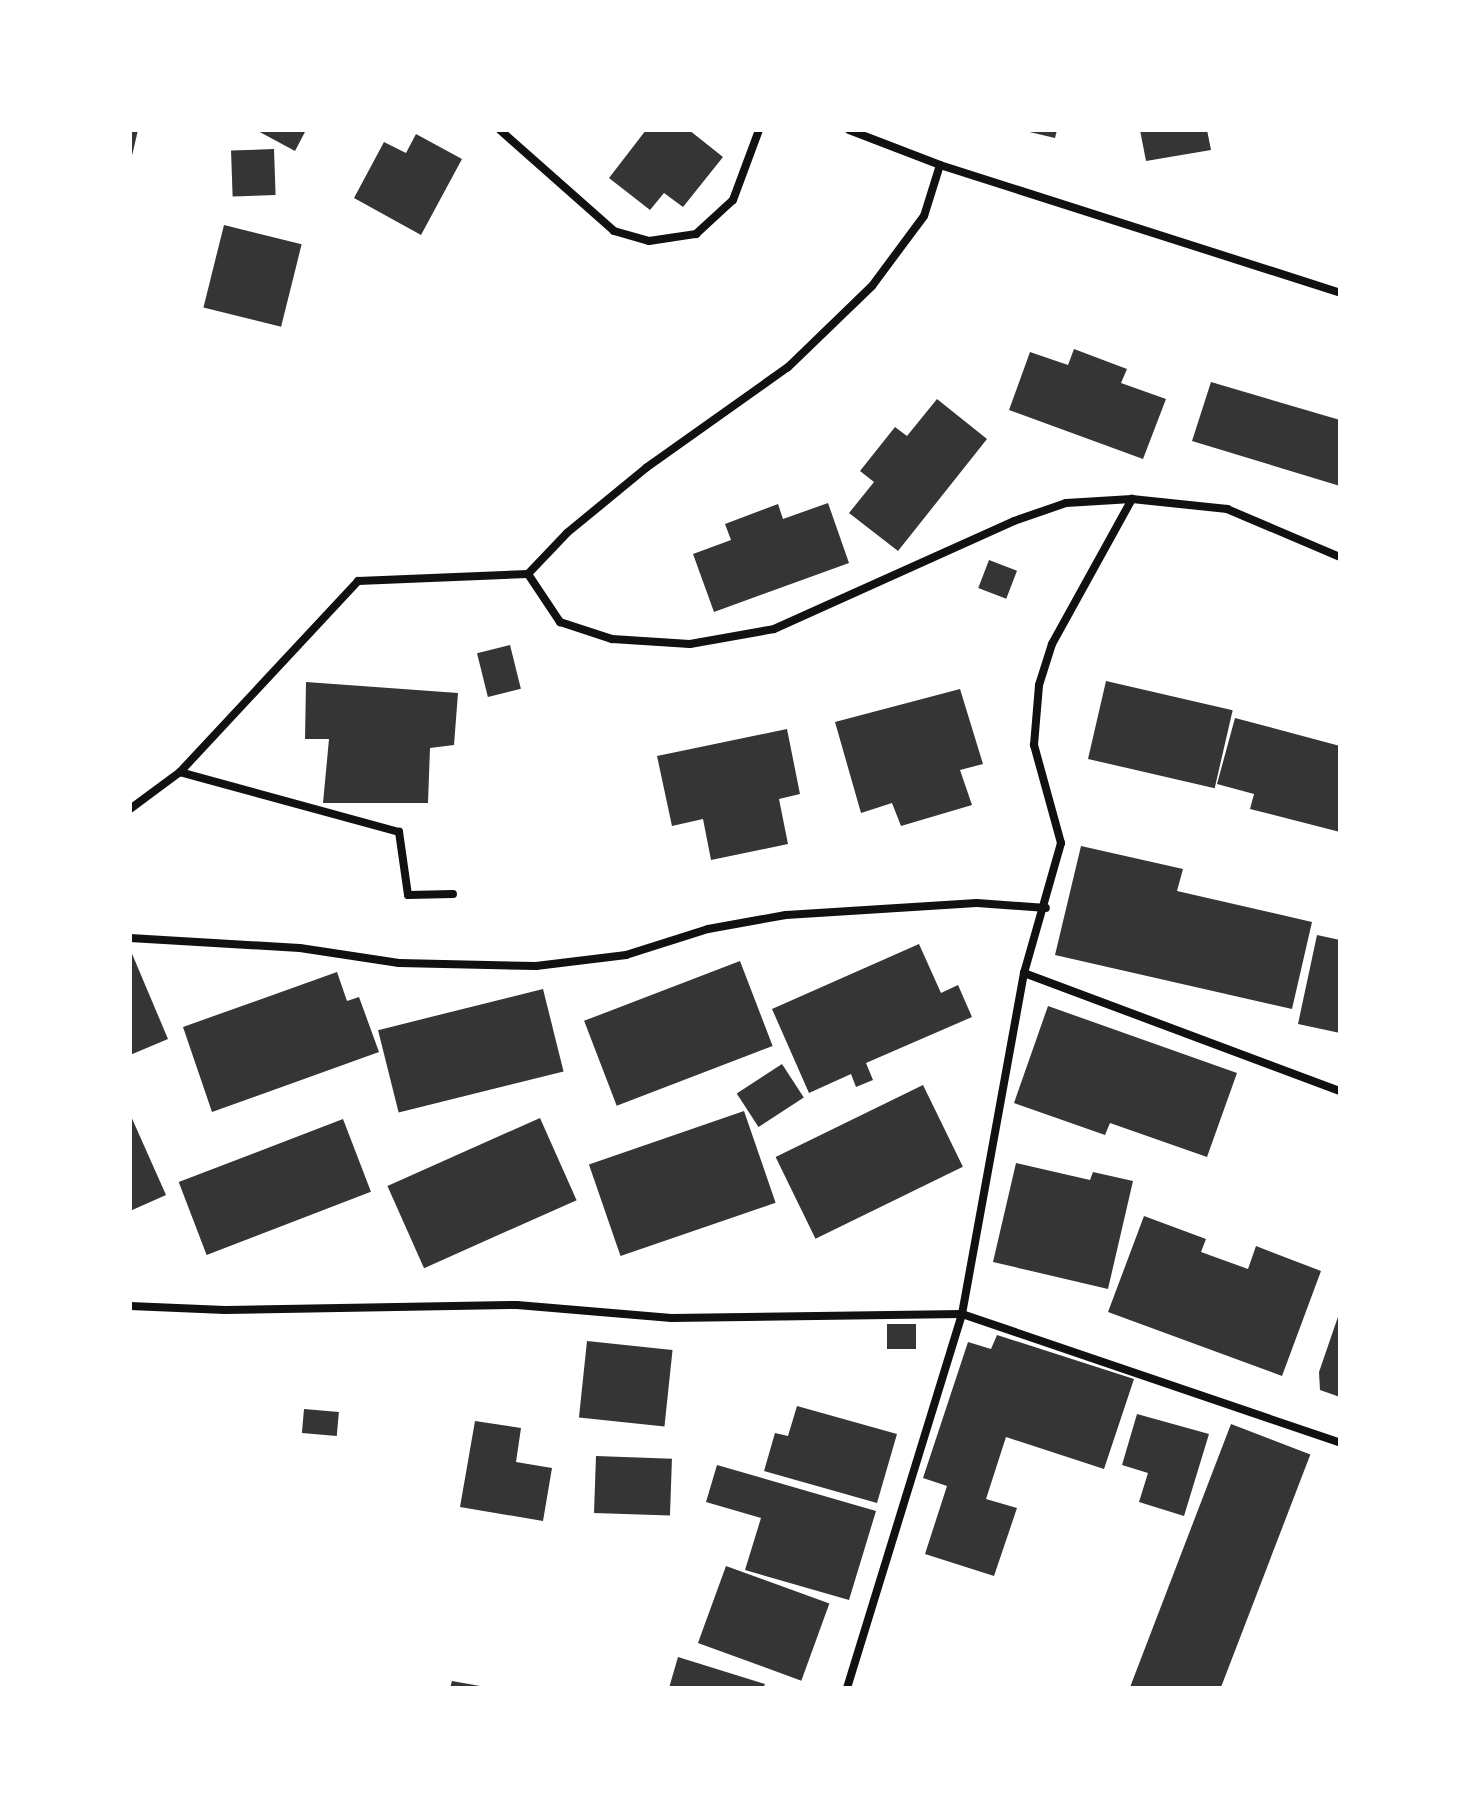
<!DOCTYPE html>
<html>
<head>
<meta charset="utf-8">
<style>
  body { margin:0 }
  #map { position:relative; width:1470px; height:1818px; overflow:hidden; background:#fff; font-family:"Golos Text",sans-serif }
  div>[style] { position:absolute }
  .building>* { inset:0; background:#353535; transform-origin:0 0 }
  .minor>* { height:8px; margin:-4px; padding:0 4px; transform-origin:4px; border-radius:4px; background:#111 }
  span { translate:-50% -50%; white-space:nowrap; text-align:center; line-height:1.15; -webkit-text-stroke:6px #fff; paint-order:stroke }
  .frame { position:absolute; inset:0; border:132px solid #fff; pointer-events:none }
</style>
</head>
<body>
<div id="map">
  <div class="building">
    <i style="clip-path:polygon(130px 130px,138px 130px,131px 160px,130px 160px)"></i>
    <i style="clip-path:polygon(256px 130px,306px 130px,295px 151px)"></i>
    <i style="clip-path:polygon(646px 130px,689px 130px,723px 157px,683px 207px,664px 193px,650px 210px,609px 178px)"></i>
    <i style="clip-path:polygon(1021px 130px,1057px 130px,1055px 138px)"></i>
    <i style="clip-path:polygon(1140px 130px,1207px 130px,1211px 150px,1146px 161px)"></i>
    <i style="clip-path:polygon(416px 134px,462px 159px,421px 235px,354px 198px,384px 142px,406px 153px)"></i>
    <i style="left:274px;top:149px;width:46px;height:43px;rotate:88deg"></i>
    <i style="left:224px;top:225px;width:80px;height:85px;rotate:14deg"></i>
    <i style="clip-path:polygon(1074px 349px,1127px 369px,1121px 383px,1166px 399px,1143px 459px,1009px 410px,1030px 352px,1068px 365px)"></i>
    <i style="clip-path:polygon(1211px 382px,1340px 420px,1340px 486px,1192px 441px)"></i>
    <i style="clip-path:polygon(937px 399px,987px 439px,898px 551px,849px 513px,874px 482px,860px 471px,895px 427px,907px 436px)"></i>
    <i style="clip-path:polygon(828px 503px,849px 563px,714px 612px,693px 554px,731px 540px,725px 524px,778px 504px,783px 519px)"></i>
    <i style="left:989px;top:560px;width:30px;height:30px;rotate:21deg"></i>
    <i style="left:510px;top:645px;width:45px;height:34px;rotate:76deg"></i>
    <i style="left:1106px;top:681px;width:130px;height:80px;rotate:13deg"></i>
    <i style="clip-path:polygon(306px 682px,458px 693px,454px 745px,430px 748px,428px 803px,323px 803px,329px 739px,305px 739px)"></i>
    <i style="clip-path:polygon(960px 689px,983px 764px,960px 770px,972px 805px,901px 826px,892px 803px,861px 813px,835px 722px)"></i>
    <i style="clip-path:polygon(1235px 718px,1340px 746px,1340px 832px,1250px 809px,1254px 794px,1217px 784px)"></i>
    <i style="clip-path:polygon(787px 729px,800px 794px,779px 799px,788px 844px,711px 860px,703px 819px,672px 826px,657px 756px)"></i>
    <i style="clip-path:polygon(1081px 846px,1183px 869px,1177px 891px,1312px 922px,1292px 1009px,1055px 955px)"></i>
    <i style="clip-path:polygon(1317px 935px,1340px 940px,1340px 1033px,1298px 1024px)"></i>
    <i style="clip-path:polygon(919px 944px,941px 993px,958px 985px,972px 1017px,866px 1063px,873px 1080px,856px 1087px,851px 1074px,809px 1093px,772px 1009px)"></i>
    <i style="clip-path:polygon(130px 949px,168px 1039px,130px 1055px)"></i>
    <i style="left:740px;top:961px;width:91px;height:167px;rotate:69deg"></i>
    <i style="clip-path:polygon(337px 972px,347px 1001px,359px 997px,379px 1052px,212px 1112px,183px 1027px)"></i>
    <i style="left:543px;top:989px;width:85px;height:170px;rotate:76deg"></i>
    <i style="clip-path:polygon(1048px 1006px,1237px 1073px,1207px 1157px,1110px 1123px,1105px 1135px,1014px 1103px)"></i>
    <i style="left:782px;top:1064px;width:40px;height:54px;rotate:57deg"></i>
    <i style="left:923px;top:1085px;width:91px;height:164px;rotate:64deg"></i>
    <i style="left:744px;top:1111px;width:97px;height:164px;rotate:71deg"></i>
    <i style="clip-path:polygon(130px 1114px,166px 1195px,130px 1211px)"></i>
    <i style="left:540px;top:1118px;width:90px;height:167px;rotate:66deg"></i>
    <i style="left:343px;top:1119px;width:78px;height:176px;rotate:69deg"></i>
    <i style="clip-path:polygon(1016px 1163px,1090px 1180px,1093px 1172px,1133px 1181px,1108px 1289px,993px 1262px)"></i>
    <i style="clip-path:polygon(1144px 1216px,1206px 1239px,1201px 1252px,1248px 1269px,1256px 1246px,1321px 1271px,1282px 1376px,1108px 1312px)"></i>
    <i style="clip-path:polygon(1340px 1311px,1340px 1397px,1320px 1390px,1319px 1372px)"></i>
    <i style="left:887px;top:1324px;width:29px;height:25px"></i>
    <i style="clip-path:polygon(997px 1335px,1134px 1379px,1104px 1469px,1006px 1437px,986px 1499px,1017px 1508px,994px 1576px,925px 1554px,947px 1486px,923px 1478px,968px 1342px,991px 1349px)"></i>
    <i style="left:587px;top:1341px;width:86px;height:77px;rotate:6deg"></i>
    <i style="clip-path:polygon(797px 1406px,897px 1434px,877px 1503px,764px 1471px,775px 1433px,788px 1436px)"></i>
    <i style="left:304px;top:1409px;width:35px;height:24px;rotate:5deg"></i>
    <i style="clip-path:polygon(1137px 1414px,1209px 1434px,1184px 1516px,1139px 1502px,1148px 1473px,1122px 1465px)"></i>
    <i style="clip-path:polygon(475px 1421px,521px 1428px,516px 1462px,552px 1468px,543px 1521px,460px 1507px)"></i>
    <i style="left:1231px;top:1424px;width:85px;height:284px;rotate:21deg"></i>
    <i style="left:596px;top:1456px;width:76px;height:57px;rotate:2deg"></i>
    <i style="clip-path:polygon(717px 1465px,876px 1511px,849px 1600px,745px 1570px,761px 1518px,706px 1502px)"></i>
    <i style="left:726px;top:1566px;width:110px;height:82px;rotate:20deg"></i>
    <i style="clip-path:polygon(678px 1657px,765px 1684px,763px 1688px,669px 1688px)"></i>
    <i style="clip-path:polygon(452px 1681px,480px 1686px,480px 1688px,450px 1688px)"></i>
  </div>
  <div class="minor">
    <i style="left:500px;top:130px;width:152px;rotate:41.5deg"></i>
    <i style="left:614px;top:231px;width:36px;rotate:16deg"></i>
    <i style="left:649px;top:241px;width:48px;rotate:-8.5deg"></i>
    <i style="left:696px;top:234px;width:50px;rotate:-42.6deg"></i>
    <i style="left:733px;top:200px;width:75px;rotate:-69.6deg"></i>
    <i style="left:849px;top:130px;width:97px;rotate:21deg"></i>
    <i style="left:940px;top:165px;width:420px;rotate:17.7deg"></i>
    <i style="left:940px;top:165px;width:53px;rotate:107.4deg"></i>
    <i style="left:924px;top:216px;width:87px;rotate:126.6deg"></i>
    <i style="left:872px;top:286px;width:117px;rotate:136deg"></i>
    <i style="left:788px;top:367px;width:174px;rotate:144.6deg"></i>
    <i style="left:646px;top:468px;width:102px;rotate:140.6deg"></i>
    <i style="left:567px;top:533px;width:57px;rotate:133.6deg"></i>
    <i style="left:528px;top:574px;width:58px;rotate:56.3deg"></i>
    <i style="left:560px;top:622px;width:55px;rotate:18.1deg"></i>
    <i style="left:612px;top:639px;width:78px;rotate:3.7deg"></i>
    <i style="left:690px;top:644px;width:85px;rotate:-10.1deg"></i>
    <i style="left:774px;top:629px;width:263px;rotate:-24.2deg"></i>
    <i style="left:1014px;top:521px;width:55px;rotate:-19.1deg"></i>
    <i style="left:1066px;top:503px;width:66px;rotate:-3.5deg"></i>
    <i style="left:1132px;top:499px;width:96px;rotate:6deg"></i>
    <i style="left:1227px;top:509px;width:123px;rotate:23deg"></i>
    <i style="left:130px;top:809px;width:62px;rotate:-36.5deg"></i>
    <i style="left:453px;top:894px;width:45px;rotate:178.7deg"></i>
    <i style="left:408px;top:895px;width:64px;rotate:-98.1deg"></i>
    <i style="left:399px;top:832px;width:227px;rotate:-164.7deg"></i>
    <i style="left:180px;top:772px;width:261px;rotate:-47deg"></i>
    <i style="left:358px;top:581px;width:170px;rotate:-2.4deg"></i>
    <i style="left:130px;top:938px;width:170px;rotate:3.4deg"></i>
    <i style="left:300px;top:948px;width:100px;rotate:8.6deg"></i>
    <i style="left:399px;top:963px;width:137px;rotate:1.3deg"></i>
    <i style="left:536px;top:966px;width:91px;rotate:-7deg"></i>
    <i style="left:626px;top:955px;width:86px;rotate:-17.6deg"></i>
    <i style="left:708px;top:929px;width:79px;rotate:-10.2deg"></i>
    <i style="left:786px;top:915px;width:191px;rotate:-3.6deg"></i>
    <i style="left:977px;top:903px;width:69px;rotate:4.1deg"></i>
    <i style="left:1024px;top:973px;width:337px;rotate:20.5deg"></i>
    <i style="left:130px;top:1306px;width:95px;rotate:2.4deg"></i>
    <i style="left:225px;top:1310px;width:292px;rotate:-1deg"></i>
    <i style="left:517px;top:1305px;width:155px;rotate:4.8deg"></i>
    <i style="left:671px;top:1318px;width:291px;rotate:-0.8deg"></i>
    <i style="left:962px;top:1314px;width:399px;rotate:18.8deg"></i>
    <i style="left:847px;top:1688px;width:391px;rotate:-72.9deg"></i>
    <i style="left:962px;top:1314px;width:347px;rotate:-79.7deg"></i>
    <i style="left:1024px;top:973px;width:135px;rotate:-74.1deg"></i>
    <i style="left:1061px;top:843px;width:102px;rotate:-105.4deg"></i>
    <i style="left:1034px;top:745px;width:60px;rotate:-85.2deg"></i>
    <i style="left:1039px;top:685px;width:43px;rotate:-72.4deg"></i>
    <i style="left:1052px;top:644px;width:166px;rotate:-61.1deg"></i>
  </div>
  <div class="frame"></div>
</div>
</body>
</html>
